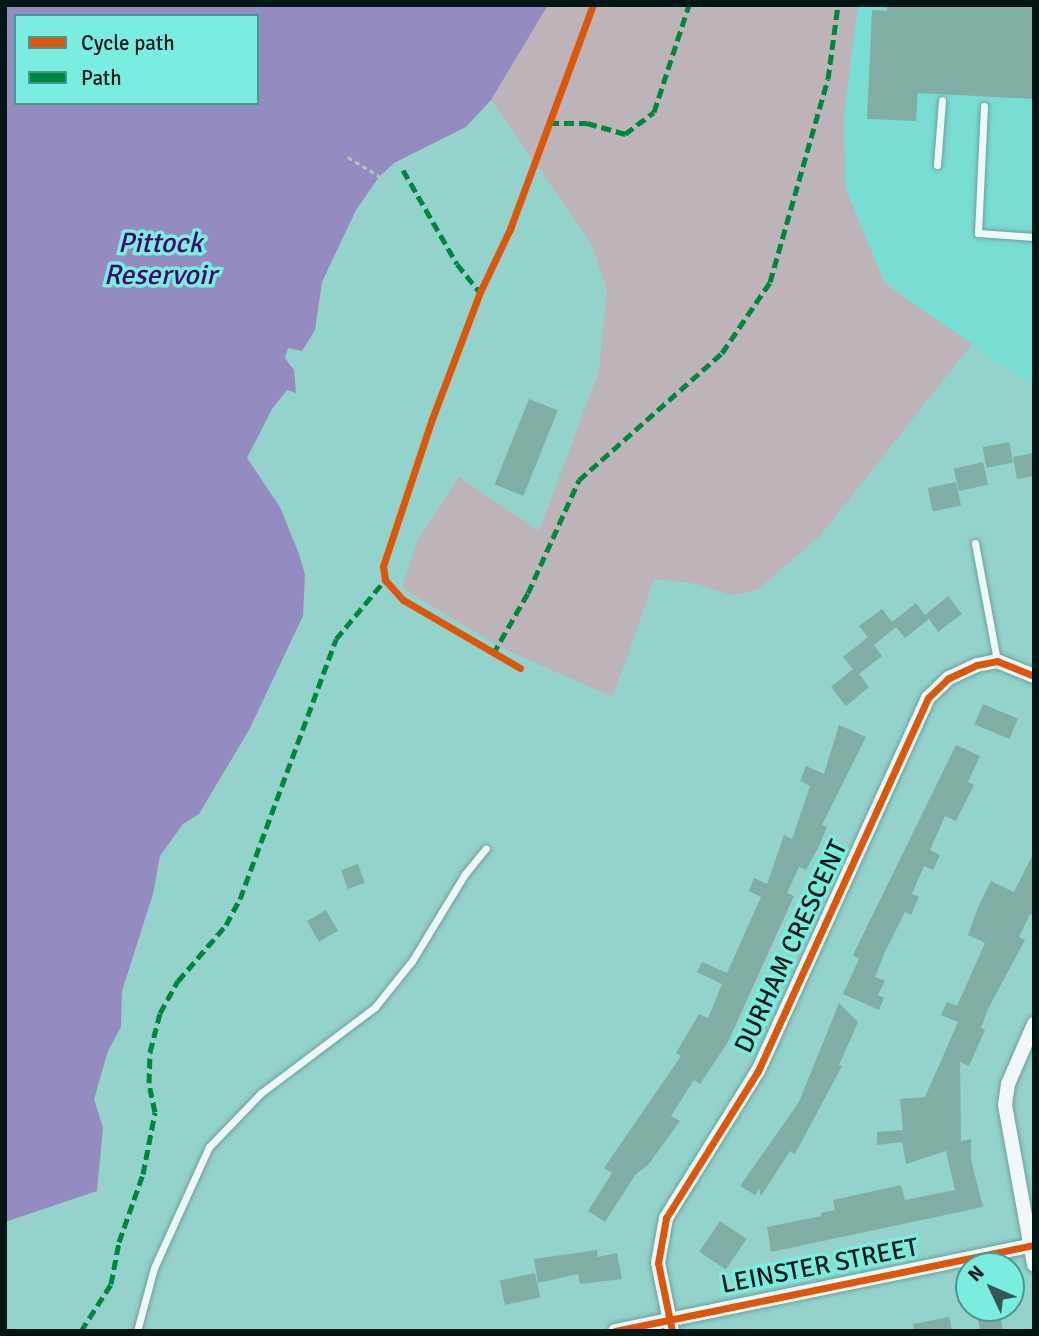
<!DOCTYPE html>
<html>
<head>
<meta charset="utf-8">
<style>
  body { margin:0 }
  #map { position:relative; width:1039px; height:1336px; overflow:hidden; background:#94d2cc; font-family:Signika,sans-serif }
  div>[style] { position:absolute }
  .built>* { inset:0; background:#78ddd3 }
  .green>* { inset:0; background:#bcb4b8 }
  .water>* { inset:0; background:#948bc0 }
  .building>* { inset:0; background:#80aea4; transform-origin:0 0 }
  .path>* { height:2.5px; margin-top:-1.25px; transform-origin:0; background:repeating-linear-gradient(90deg,#b3c4c3 0 5px,transparent 0 8.5px) }
  .roads { filter:drop-shadow(0 0 2px #6ca19c) drop-shadow(0 0 2px #6ca19c) }
  .service>* { height:7px; margin:-3.5px; padding:0 3.5px; transform-origin:3.5px; border-radius:3.5px; background:#eff8f7 }
  .minor>* { height:14px; margin:-7px; padding:0 7px; transform-origin:7px; border-radius:7px; background:#eff8f7 }
  .quiet>* { height:5px; margin-top:-2.5px; transform-origin:0; background:repeating-linear-gradient(90deg,#00873e 0 10px,transparent 0 15px) }
  .cycleway>* { height:7px; margin:-3.5px; padding:0 3.5px; transform-origin:3.5px; border-radius:3.5px; background:#dc560c }
  span { translate:-50% -50%; white-space:nowrap; text-align:center; line-height:1.15; -webkit-text-stroke:7px #79ede0; paint-order:stroke }
  .street-label { font-size:26px; color:#001614 }
  .water-label { font-size:28px; color:#45096c; font-style:italic }
  .frame { position:absolute; inset:0; border:7px solid #001614; pointer-events:none }
  .legend { position:absolute; left:14px; top:14px; width:245px; height:91px; box-sizing:border-box; background:#79ede0; border:2px solid #49978e; margin:0; padding:9px 12px; list-style:none; font-size:21px; color:#001614 }
  .legend li { display:flex; align-items:center; gap:14px; height:35px }
  .legend b { width:35px; border:2px solid #49978e }
  .north { position:absolute; left:955px; top:1252px; width:70px; height:70px; box-sizing:border-box; background:#79ede0; border:2px solid #49978e; border-radius:50%; rotate:314deg; font-size:19px; font-weight:700; line-height:28px; text-align:center; color:#001614 }
  .north::after { content:''; display:block; margin:auto; width:24px; height:32px; background:#345854; clip-path:polygon(50% 0,100% 100%,50% 72%,0 100%) }
</style>
</head>
<body>
<div id="map">
  <div class="built">
    <i style="clip-path:polygon(858px 5px,1034px 5px,1034px 386px,920px 311px,877px 272px,845px 187px,844px 114px)"></i>
  </div>
  <div class="green">
    <i style="clip-path:polygon(548px 5px,858px 5px,844px 114px,845px 187px,885px 284px,972px 344px,820px 536px,757px 590px,731px 595px,698px 584px,654px 579px,613px 697px,502px 648px,402px 588px,418px 539px,459px 477px,539px 531px,599px 371px,607px 290px,591px 243px,491px 100px)"></i>
  </div>
  <div class="water">
    <i style="clip-path:polygon(evenodd,5px 5px,548px 5px,491px 100px,466px 127px,394px 163px,379px 177px,356px 210px,322px 282px,315px 330px,302px 351px,288px 348px,285px 358px,294px 370px,296px 393px,287px 390px,272px 409px,247px 458px,280px 507px,299px 554px,305px 575px,303px 616px,249px 730px,199px 814px,183px 824px,160px 856px,153px 894px,122px 991px,121px 1027px,108px 1051px,94px 1099px,103px 1128px,97px 1191px,5px 1222px,5px 5px,16px 16px,257px 16px,257px 103px,16px 103px,16px 16px)"></i>
  </div>
  <div class="building">
    <i style="clip-path:polygon(887px 5px,1034px 5px,1034px 99px,918px 93px,916px 121px,867px 119px,872px 10px,887px 11px)"></i>
    <i style="left:529px;top:399px;width:31px;height:92px;rotate:22deg"></i>
    <i style="left:1009px;top:442px;width:21px;height:27px;rotate:79deg"></i>
    <i style="clip-path:polygon(1034px 453px,1034px 476px,1017px 479px,1013px 457px)"></i>
    <i style="left:983px;top:462px;width:23px;height:30px;rotate:77deg"></i>
    <i style="left:956px;top:482px;width:24px;height:29px;rotate:78deg"></i>
    <i style="clip-path:polygon(948px 596px,962px 614px,938px 632px,929px 619px,905px 638px,896px 627px,874px 645px,859px 626px,882px 609px,892px 622px,916px 603px,925px 615px)"></i>
    <i style="clip-path:polygon(868px 637px,882px 656px,859px 674px,869px 687px,846px 706px,831px 687px,853px 669px,843px 657px)"></i>
    <i style="left:983px;top:704px;width:38px;height:22px;rotate:23deg"></i>
    <i style="clip-path:polygon(839px 725px,866px 737px,822px 825px,827px 827px,819px 846px,806px 870px,799px 867px,787px 893px,794px 896px,728px 1042px,700px 1084px,694px 1080px,671px 1116px,680px 1121px,648px 1165px,636px 1174px,605px 1222px,588px 1211px,612px 1173px,604px 1168px,681px 1056px,676px 1053px,699px 1014px,708px 1018px,722px 984px,697px 972px,702px 962px,727px 973px,761px 897px,749px 891px,754px 878px,767px 884px,784px 835px,792px 839px,810px 786px,800px 781px,806px 766px,824px 774px)"></i>
    <i style="clip-path:polygon(956px 745px,980px 756px,968px 782px,974px 785px,956px 821px,945px 816px,930px 850px,940px 855px,933px 870px,924px 866px,912px 894px,919px 897px,911px 915px,905px 912px,884px 954px,875px 977px,885px 981px,878px 995px,884px 998px,879px 1010px,843px 994px,859px 959px,853px 955px)"></i>
    <i style="clip-path:polygon(1034px 852px,1034px 916px,1030px 914px,1019px 937px,1025px 940px,988px 1009px,981px 1028px,985px 1030px,969px 1066px,960px 1062px,961px 1141px,971px 1139px,971px 1159px,983px 1207px,771px 1252px,767px 1227px,821px 1216px,821px 1213px,835px 1210px,833px 1200px,901px 1185px,905px 1200px,955px 1190px,946px 1151px,906px 1164px,902px 1142px,877px 1145px,877px 1132px,903px 1130px,900px 1099px,925px 1097px,958px 1022px,941px 1015px,947px 1002px,957px 1006px,985px 943px,968px 935px,978px 907px,991px 881px,1014px 892px)"></i>
    <i style="left:358px;top:864px;width:20px;height:18px;rotate:70deg"></i>
    <i style="left:326px;top:910px;width:24px;height:22px;rotate:60deg"></i>
    <i style="clip-path:polygon(839px 1003px,858px 1022px,839px 1065px,842px 1066px,795px 1154px,790px 1151px,761px 1196px,759px 1189px,755px 1195px,740px 1186px,799px 1102px)"></i>
    <i style="left:720px;top:1221px;width:32px;height:37px;rotate:34deg"></i>
    <i style="clip-path:polygon(597px 1250px,598px 1257px,617px 1253px,622px 1279px,580px 1284px,578px 1274px,538px 1283px,534px 1259px)"></i>
    <i style="left:535px;top:1273px;width:25px;height:36px;rotate:78deg"></i>
    <i style="clip-path:polygon(976px 1308px,999px 1308px,1003px 1331px,980px 1331px)"></i>
    <i style="clip-path:polygon(949px 1317px,952px 1331px,914px 1331px,913px 1324px)"></i>
  </div>
  <div class="path">
    <i style="left:348px;top:157px;width:46px;rotate:31.6deg"></i>
  </div>
  <div class="roads">
    <div class="service">
      <i style="left:984px;top:106px;width:127px;rotate:92.7deg"></i>
      <i style="left:978px;top:233px;width:56px;rotate:4.1deg"></i>
      <i style="left:937px;top:165px;width:65px;rotate:-85.6deg"></i>
      <i style="left:975px;top:543px;width:120px;rotate:79.4deg"></i>
      <i style="left:137px;top:1331px;width:65px;rotate:-74.9deg"></i>
      <i style="left:154px;top:1268px;width:133px;rotate:-65.6deg"></i>
      <i style="left:209px;top:1147px;width:75px;rotate:-46.1deg"></i>
      <i style="left:261px;top:1093px;width:143px;rotate:-37deg"></i>
      <i style="left:375px;top:1007px;width:59px;rotate:-51.2deg"></i>
      <i style="left:412px;top:961px;width:102px;rotate:-58.7deg"></i>
      <i style="left:465px;top:874px;width:33px;rotate:-51deg"></i>
    </div>
    <div class="minor">
      <i style="left:1034px;top:1024px;width:65px;rotate:113.4deg"></i>
      <i style="left:1008px;top:1084px;width:21px;rotate:98deg"></i>
      <i style="left:1005px;top:1105px;width:162px;rotate:79.7deg"></i>
      <i style="left:615px;top:1331px;width:428px;rotate:-11.6deg"></i>
      <i style="left:672px;top:1331px;width:69px;rotate:-101.6deg"></i>
      <i style="left:658px;top:1263px;width:46px;rotate:-79.9deg"></i>
      <i style="left:666px;top:1218px;width:173px;rotate:-58deg"></i>
      <i style="left:758px;top:1071px;width:410px;rotate:-65.5deg"></i>
      <i style="left:928px;top:698px;width:29px;rotate:-44deg"></i>
      <i style="left:949px;top:678px;width:31px;rotate:-25deg"></i>
      <i style="left:977px;top:665px;width:20px;rotate:-11deg"></i>
      <i style="left:997px;top:661px;width:40px;rotate:22deg"></i>
    </div>
  </div>
  <div class="quiet">
    <i style="left:549px;top:123px;width:38px"></i>
    <i style="left:587px;top:123px;width:40px;rotate:16deg"></i>
    <i style="left:625px;top:134px;width:36px;rotate:-37deg"></i>
    <i style="left:654px;top:112px;width:113px;rotate:-71.9deg"></i>
    <i style="left:403px;top:170px;width:108px;rotate:60.1deg"></i>
    <i style="left:457px;top:264px;width:36px;rotate:51deg"></i>
    <i style="left:493px;top:654px;width:70px;rotate:-60.2deg"></i>
    <i style="left:528px;top:593px;width:124px;rotate:-65.7deg"></i>
    <i style="left:579px;top:480px;width:191px;rotate:-41.6deg"></i>
    <i style="left:722px;top:353px;width:86px;rotate:-55.9deg"></i>
    <i style="left:770px;top:282px;width:211px;rotate:-74.1deg"></i>
    <i style="left:828px;top:79px;width:75px;rotate:-82.3deg"></i>
    <i style="left:81px;top:1331px;width:56px;rotate:-57.4deg"></i>
    <i style="left:111px;top:1284px;width:43px;rotate:-79.2deg"></i>
    <i style="left:119px;top:1242px;width:72px;rotate:-70.6deg"></i>
    <i style="left:143px;top:1174px;width:63px;rotate:-79deg"></i>
    <i style="left:155px;top:1112px;width:30px;rotate:-102deg"></i>
    <i style="left:149px;top:1083px;width:31px;rotate:-88deg"></i>
    <i style="left:150px;top:1052px;width:40px;rotate:-75.6deg"></i>
    <i style="left:160px;top:1013px;width:37px;rotate:-61deg"></i>
    <i style="left:178px;top:981px;width:74px;rotate:-49.4deg"></i>
    <i style="left:226px;top:925px;width:30px;rotate:-62deg"></i>
    <i style="left:240px;top:899px;width:277px;rotate:-69.7deg"></i>
    <i style="left:336px;top:639px;width:77px;rotate:-50.3deg"></i>
  </div>
  <div class="cycleway">
    <i style="left:520px;top:668px;width:135px;rotate:-149.8deg"></i>
    <i style="left:403px;top:600px;width:27px;rotate:-132deg"></i>
    <i style="left:385px;top:580px;width:14px;rotate:-98deg"></i>
    <i style="left:383px;top:566px;width:155px;rotate:-71.6deg"></i>
    <i style="left:432px;top:419px;width:136px;rotate:-69.3deg"></i>
    <i style="left:480px;top:292px;width:70px;rotate:-64.5deg"></i>
    <i style="left:510px;top:229px;width:239px;rotate:-69.7deg"></i>
    <i style="left:615px;top:1331px;width:428px;rotate:-11.6deg"></i>
    <i style="left:672px;top:1331px;width:69px;rotate:-101.6deg"></i>
    <i style="left:658px;top:1263px;width:46px;rotate:-79.9deg"></i>
    <i style="left:666px;top:1218px;width:173px;rotate:-58deg"></i>
    <i style="left:758px;top:1071px;width:410px;rotate:-65.5deg"></i>
    <i style="left:928px;top:698px;width:29px;rotate:-44deg"></i>
    <i style="left:949px;top:678px;width:31px;rotate:-25deg"></i>
    <i style="left:977px;top:665px;width:20px;rotate:-11deg"></i>
    <i style="left:997px;top:661px;width:40px;rotate:22deg"></i>
  </div>
  <div class="street-label">
    <span style="left:792px;top:947px;rotate:-65deg">DURHAM CRESCENT</span>
    <span style="left:820px;top:1267px;rotate:-11deg">LEINSTER STREET</span>
  </div>
  <div class="water-label">
    <span style="left:160px;top:259px">Pittock<br>Reservoir</span>
  </div>
  <div class="frame"></div>
  <ul class="legend">
  <li><b style="height:9px;background:#dc560c"></b>Cycle path</li>
  <li><b style="height:9px;background:#00873e"></b>Path</li>
  </ul>
  <div class="north">N</div>
</div>
</body>
</html>
